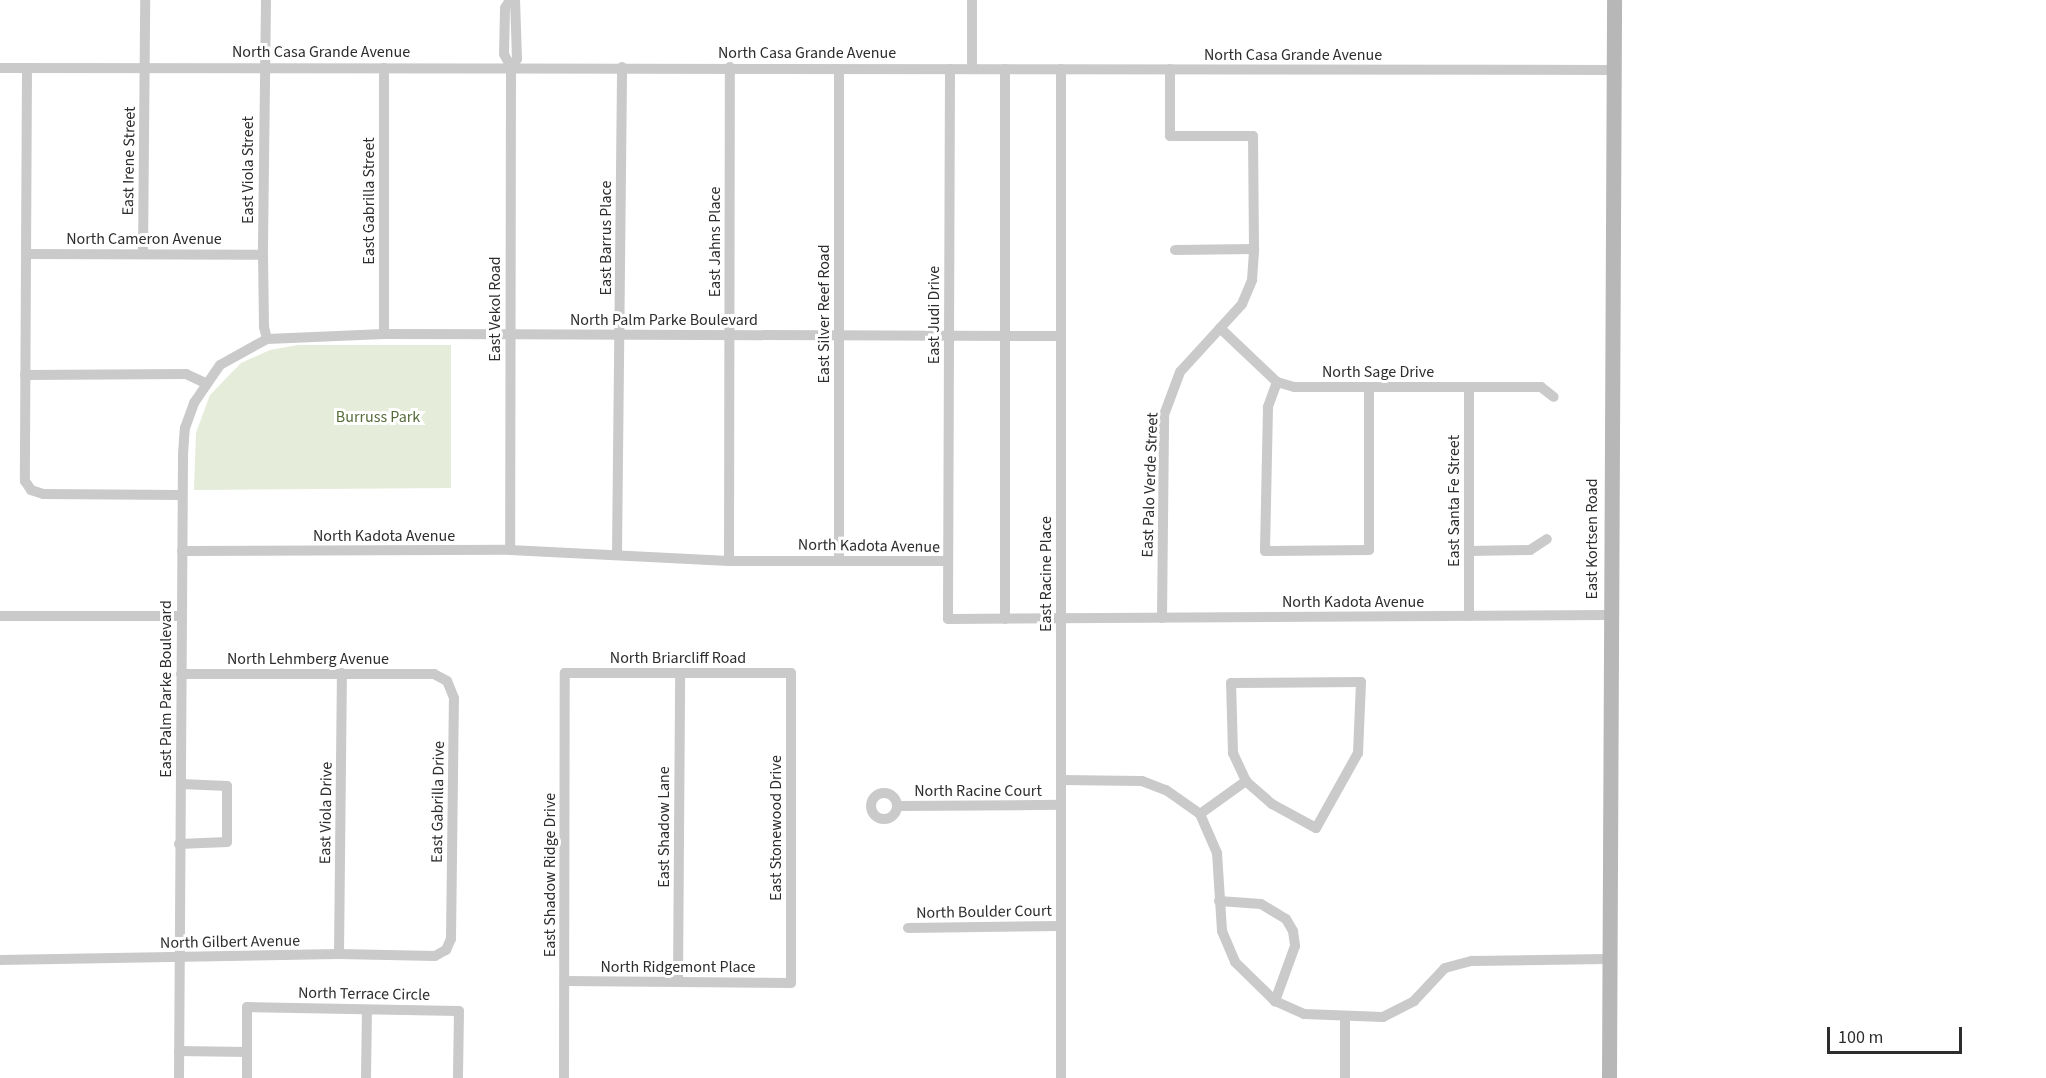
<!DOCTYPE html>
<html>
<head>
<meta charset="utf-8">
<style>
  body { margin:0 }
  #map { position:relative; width:2046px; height:1078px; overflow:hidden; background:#fff; font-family:"Source Sans 3",sans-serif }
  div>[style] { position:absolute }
  .green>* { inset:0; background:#e5ecda }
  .street>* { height:10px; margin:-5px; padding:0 5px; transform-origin:5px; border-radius:5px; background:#cacaca }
  .street>.ring { margin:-5px; padding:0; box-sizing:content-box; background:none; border:10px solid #cacaca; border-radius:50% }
  .secondary>* { height:15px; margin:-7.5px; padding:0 7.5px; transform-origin:7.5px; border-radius:7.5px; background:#b7b7b7 }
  span { translate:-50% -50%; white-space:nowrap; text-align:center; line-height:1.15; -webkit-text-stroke:6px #fff; paint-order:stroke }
  .street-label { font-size:16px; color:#2d2d2d }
  .park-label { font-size:16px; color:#556b38 }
  .scale { position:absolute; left:1827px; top:1027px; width:135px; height:27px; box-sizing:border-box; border:3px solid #2d2d2d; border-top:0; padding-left:8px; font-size:18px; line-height:21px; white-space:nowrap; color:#2d2d2d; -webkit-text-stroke:4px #fff; paint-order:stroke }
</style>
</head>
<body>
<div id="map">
  <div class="green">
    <i style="clip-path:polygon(298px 345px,451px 345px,451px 488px,194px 490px,196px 433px,210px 395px,241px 363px,270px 350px)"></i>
  </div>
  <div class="street">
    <i style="left:266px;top:0;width:255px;rotate:90.7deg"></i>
    <i style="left:263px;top:255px;width:72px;rotate:89.2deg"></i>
    <i style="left:264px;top:327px;width:12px;rotate:76deg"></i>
    <i style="left:510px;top:0;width:9px;rotate:122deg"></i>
    <i style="left:505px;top:8px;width:46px;rotate:91.2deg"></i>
    <i style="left:504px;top:54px;width:15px;rotate:62deg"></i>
    <i style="left:511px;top:67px;width:483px;rotate:90.1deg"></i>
    <i style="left:972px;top:0;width:69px;rotate:90deg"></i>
    <i style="left:511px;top:67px;width:10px;rotate:-53deg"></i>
    <i style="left:517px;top:59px;width:59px;rotate:-91.9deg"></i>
    <i style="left:0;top:68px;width:1613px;rotate:0.07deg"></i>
    <i style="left:27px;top:68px;width:413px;rotate:90.3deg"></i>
    <i style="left:25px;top:481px;width:11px;rotate:56deg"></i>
    <i style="left:31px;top:490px;width:13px;rotate:18deg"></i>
    <i style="left:43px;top:494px;width:138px;rotate:0.4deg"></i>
    <i style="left:950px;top:69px;width:550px;rotate:90.21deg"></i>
    <i style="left:948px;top:619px;width:661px;rotate:-0.35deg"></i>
    <i style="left:1175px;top:250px;width:79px;rotate:-0.7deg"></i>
    <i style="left:26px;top:254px;width:237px;rotate:0.2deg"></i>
    <i style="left:143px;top:254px;width:254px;rotate:-89.5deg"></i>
    <i style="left:1220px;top:328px;width:79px;rotate:43.5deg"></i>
    <i style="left:1277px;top:382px;width:18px;rotate:16deg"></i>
    <i style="left:1294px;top:387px;width:247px"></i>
    <i style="left:1541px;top:387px;width:16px;rotate:38deg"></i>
    <i style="left:384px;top:334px;width:266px;rotate:-90deg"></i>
    <i style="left:25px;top:375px;width:161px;rotate:-0.4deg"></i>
    <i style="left:186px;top:374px;width:21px;rotate:25deg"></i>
    <i style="left:1277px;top:382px;width:27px;rotate:110deg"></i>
    <i style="left:1268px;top:407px;width:144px;rotate:91.2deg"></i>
    <i style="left:1265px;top:551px;width:104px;rotate:-0.6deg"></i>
    <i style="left:1369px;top:550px;width:163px;rotate:-90deg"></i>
    <i style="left:1469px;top:387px;width:229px;rotate:90deg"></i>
    <i style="left:182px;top:551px;width:328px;rotate:-0.2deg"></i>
    <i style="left:510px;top:550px;width:219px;rotate:2.9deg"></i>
    <i style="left:729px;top:561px;width:218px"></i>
    <i style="left:1469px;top:551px;width:61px;rotate:-0.9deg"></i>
    <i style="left:1530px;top:550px;width:20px;rotate:-33deg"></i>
    <i style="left:617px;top:553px;width:486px;rotate:-89.4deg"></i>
    <i style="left:839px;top:559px;width:490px;rotate:-90deg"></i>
    <i style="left:729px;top:561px;width:494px;rotate:-89.9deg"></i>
    <i style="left:0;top:616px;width:180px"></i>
    <i style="left:1162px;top:618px;width:203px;rotate:-89.4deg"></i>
    <i style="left:1164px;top:415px;width:46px;rotate:-69.6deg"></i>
    <i style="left:1180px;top:372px;width:92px;rotate:-47.6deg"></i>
    <i style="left:1242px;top:304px;width:26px;rotate:-67deg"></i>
    <i style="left:1252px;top:280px;width:31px;rotate:-86deg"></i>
    <i style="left:1254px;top:249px;width:113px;rotate:-90.5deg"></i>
    <i style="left:1253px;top:136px;width:83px;rotate:180deg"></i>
    <i style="left:1170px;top:136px;width:67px;rotate:-90deg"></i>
    <i style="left:1005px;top:619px;width:550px;rotate:-90deg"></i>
    <i style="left:1361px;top:682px;width:71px;rotate:92.4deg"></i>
    <i style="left:1358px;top:753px;width:86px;rotate:119.2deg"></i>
    <i style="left:1316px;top:828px;width:50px;rotate:-151.4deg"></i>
    <i style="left:1272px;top:804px;width:35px;rotate:-139deg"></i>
    <i style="left:1246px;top:781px;width:31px;rotate:-115deg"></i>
    <i style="left:1233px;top:753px;width:70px;rotate:-91.6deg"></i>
    <i style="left:1231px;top:683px;width:130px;rotate:-0.4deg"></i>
    <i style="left:1061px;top:780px;width:81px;rotate:0.7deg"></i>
    <i style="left:1142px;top:781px;width:26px;rotate:21deg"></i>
    <i style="left:1166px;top:790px;width:42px;rotate:35.2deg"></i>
    <i style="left:1200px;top:814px;width:43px;rotate:66.4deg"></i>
    <i style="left:1217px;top:853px;width:78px;rotate:86.3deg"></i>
    <i style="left:1222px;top:931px;width:34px;rotate:67deg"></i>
    <i style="left:1235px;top:962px;width:56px;rotate:44.3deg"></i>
    <i style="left:1275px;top:1001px;width:32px;rotate:24deg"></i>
    <i style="left:1304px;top:1014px;width:79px;rotate:2.2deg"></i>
    <i style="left:1383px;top:1017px;width:35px;rotate:-27deg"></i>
    <i style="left:1414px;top:1001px;width:45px;rotate:-46.8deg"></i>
    <i style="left:1445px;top:968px;width:28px;rotate:-15deg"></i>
    <i style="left:1472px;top:961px;width:135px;rotate:-0.8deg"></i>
    <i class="ring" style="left:871px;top:793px;width:16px;height:16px"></i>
    <i style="left:897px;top:806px;width:163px;rotate:-0.4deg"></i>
    <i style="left:1200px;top:814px;width:57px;rotate:-35.7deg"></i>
    <i style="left:179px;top:844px;width:48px;rotate:-2.4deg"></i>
    <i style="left:227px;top:842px;width:56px;rotate:-90deg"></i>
    <i style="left:227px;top:786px;width:46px;rotate:-177.5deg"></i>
    <i style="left:1219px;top:901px;width:42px;rotate:4.1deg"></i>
    <i style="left:1261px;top:904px;width:29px;rotate:31deg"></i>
    <i style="left:1286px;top:919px;width:14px;rotate:60deg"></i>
    <i style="left:1293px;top:931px;width:15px;rotate:82deg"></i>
    <i style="left:1295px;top:946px;width:59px;rotate:110deg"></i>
    <i style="left:908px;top:928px;width:152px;rotate:-0.8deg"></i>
    <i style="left:339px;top:954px;width:281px;rotate:-89.4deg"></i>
    <i style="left:0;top:960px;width:339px;rotate:-1deg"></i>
    <i style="left:339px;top:954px;width:96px;rotate:1.2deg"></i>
    <i style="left:435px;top:956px;width:13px;rotate:-29deg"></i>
    <i style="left:446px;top:950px;width:12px;rotate:-66deg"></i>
    <i style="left:451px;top:939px;width:241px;rotate:-89.3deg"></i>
    <i style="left:454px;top:698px;width:18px;rotate:-112deg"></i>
    <i style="left:447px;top:681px;width:15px;rotate:-152deg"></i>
    <i style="left:434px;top:674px;width:253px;rotate:180deg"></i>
    <i style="left:678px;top:982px;width:309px;rotate:-89.6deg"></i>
    <i style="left:179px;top:1051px;width:68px;rotate:0.8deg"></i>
    <i style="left:179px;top:1078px;width:624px;rotate:-89.63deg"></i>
    <i style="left:183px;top:454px;width:26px;rotate:-86deg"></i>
    <i style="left:185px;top:428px;width:27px;rotate:-70deg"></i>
    <i style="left:194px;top:403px;width:46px;rotate:-55.6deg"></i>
    <i style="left:220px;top:365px;width:54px;rotate:-29deg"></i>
    <i style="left:267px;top:339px;width:117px;rotate:-2.4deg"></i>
    <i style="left:384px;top:334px;width:676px;rotate:0.17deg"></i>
    <i style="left:247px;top:1078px;width:71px;rotate:-90deg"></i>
    <i style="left:247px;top:1007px;width:212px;rotate:1.1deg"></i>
    <i style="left:459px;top:1011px;width:67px;rotate:90.9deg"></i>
    <i style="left:366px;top:1078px;width:68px;rotate:-89.2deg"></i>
    <i style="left:564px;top:1078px;width:405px;rotate:-89.9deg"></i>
    <i style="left:565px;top:673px;width:226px"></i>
    <i style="left:791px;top:673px;width:310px;rotate:90deg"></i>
    <i style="left:791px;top:983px;width:226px;rotate:-179.5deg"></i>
    <i style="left:1061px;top:1078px;width:1009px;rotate:-90deg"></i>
    <i style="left:1345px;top:1078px;width:60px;rotate:-90deg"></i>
  </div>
  <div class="secondary">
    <i style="left:1609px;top:1078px;width:1078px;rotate:-89.73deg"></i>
  </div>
  <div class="street-label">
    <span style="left:321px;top:52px">North Casa Grande Avenue</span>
    <span style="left:807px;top:53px">North Casa Grande Avenue</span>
    <span style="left:1293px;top:55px">North Casa Grande Avenue</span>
    <span style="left:129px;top:161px;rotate:-89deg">East Irene Street</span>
    <span style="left:248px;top:170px;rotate:-90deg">East Viola Street</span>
    <span style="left:369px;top:201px;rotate:-90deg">East Gabrilla Street</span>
    <span style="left:606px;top:238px;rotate:-90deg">East Barrus Place</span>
    <span style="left:144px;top:239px">North Cameron Avenue</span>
    <span style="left:715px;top:242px;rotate:-90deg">East Jahns Place</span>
    <span style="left:495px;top:309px;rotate:-90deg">East Vekol Road</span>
    <span style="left:824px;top:314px;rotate:-90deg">East Silver Reef Road</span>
    <span style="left:934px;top:315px;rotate:-90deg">East Judi Drive</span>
    <span style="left:664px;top:320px">North Palm Parke Boulevard</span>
    <span style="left:1378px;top:372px">North Sage Drive</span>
    <span style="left:1150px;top:485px;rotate:-88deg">East Palo Verde Street</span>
    <span style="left:1454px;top:501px;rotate:-90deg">East Santa Fe Street</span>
    <span style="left:384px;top:536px">North Kadota Avenue</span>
    <span style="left:1592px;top:539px;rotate:-90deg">East Kortsen Road</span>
    <span style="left:869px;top:546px;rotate:1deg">North Kadota Avenue</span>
    <span style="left:1046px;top:574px;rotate:-90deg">East Racine Place</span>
    <span style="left:1353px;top:602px">North Kadota Avenue</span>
    <span style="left:678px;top:658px">North Briarcliff Road</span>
    <span style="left:308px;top:659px">North Lehmberg Avenue</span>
    <span style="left:166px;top:689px;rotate:-90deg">East Palm Parke Boulevard</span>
    <span style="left:978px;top:791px">North Racine Court</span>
    <span style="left:438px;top:802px;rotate:-89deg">East Gabrilla Drive</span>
    <span style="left:326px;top:813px;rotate:-89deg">East Viola Drive</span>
    <span style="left:664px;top:827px;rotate:-90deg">East Shadow Lane</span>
    <span style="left:776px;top:828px;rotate:-90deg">East Stonewood Drive</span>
    <span style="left:550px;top:875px;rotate:-90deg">East Shadow Ridge Drive</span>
    <span style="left:984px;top:912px;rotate:-1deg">North Boulder Court</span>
    <span style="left:230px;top:942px;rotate:-1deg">North Gilbert Avenue</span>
    <span style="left:678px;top:967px">North Ridgemont Place</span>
    <span style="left:364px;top:994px;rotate:1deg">North Terrace Circle</span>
  </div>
  <div class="park-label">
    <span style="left:378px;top:417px">Burruss Park</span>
  </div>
  <div class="scale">100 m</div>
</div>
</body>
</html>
